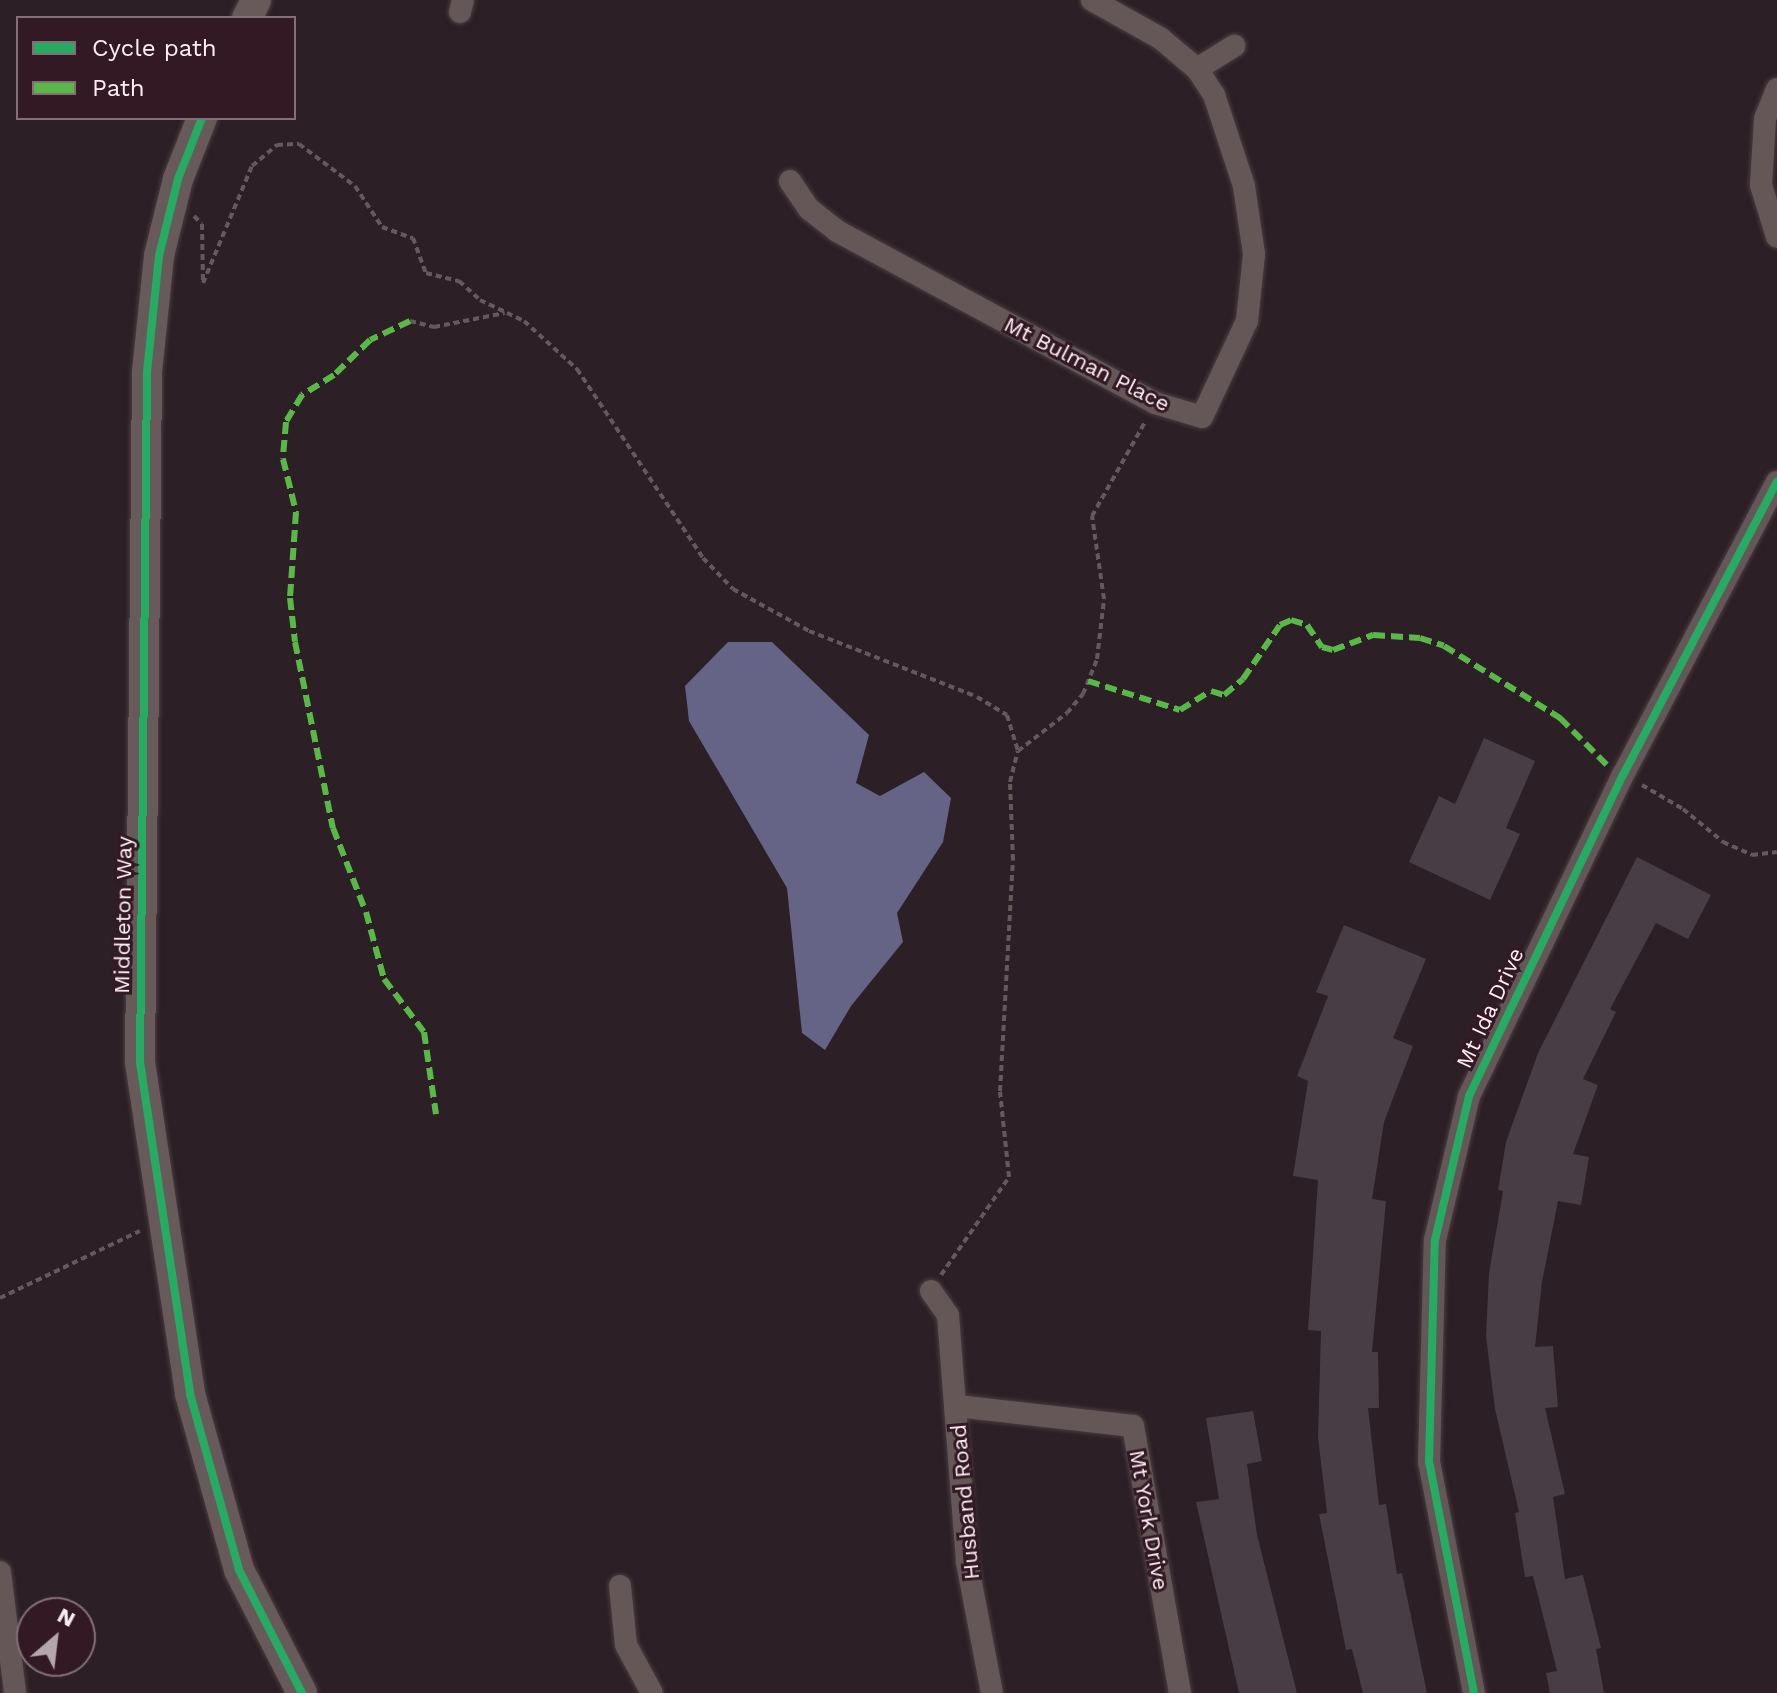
<!DOCTYPE html>
<html>
<head>
<meta charset="utf-8">
<style>
  body { margin:0 }
  #map { position:relative; width:1777px; height:1693px; overflow:hidden; background:#2c1f25; font-family:"Work Sans",sans-serif }
  div>[style] { position:absolute }
  .water>* { inset:0; background:#656486 }
  .building>* { inset:0; background:#483d45 }
  .path>* { height:4px; margin-top:-2px; transform-origin:0; background:repeating-linear-gradient(90deg,#655a5b 0 6px,transparent 0 10px) }
  .roads { filter:drop-shadow(0 0 2px #483d42) drop-shadow(0 0 2px #483d42) }
  .street>* { height:22px; margin:-11px; padding:0 11px; transform-origin:11px; border-radius:11px; background:#655757 }
  .secondary>* { height:30px; margin:-15px; padding:0 15px; transform-origin:15px; border-radius:15px; background:#685a5b }
  .quiet>* { height:6px; margin-top:-3px; transform-origin:0; background:repeating-linear-gradient(90deg,#58b947 0 12px,transparent 0 18px) }
  .cycleway>* { height:8px; margin:-4px; padding:0 4px; transform-origin:4px; border-radius:4px; background:#26ab63 }
  span { translate:-50% -50%; white-space:nowrap; text-align:center; line-height:1.15; -webkit-text-stroke:6px #321924; paint-order:stroke }
  .street-label { font-size:22px; color:#fdeff4 }
  .legend { position:absolute; left:16px; top:16px; width:280px; height:104px; box-sizing:border-box; background:#321924; border:2px solid #836f77; margin:0; padding:10px 14px; list-style:none; font-size:24px; color:#fdeff4 }
  .legend li { display:flex; align-items:center; gap:16px; height:40px }
  .legend b { width:40px; border:2px solid #836f77 }
  .north { position:absolute; left:16px; top:1597px; width:80px; height:80px; box-sizing:border-box; background:#321924; border:2px solid #836f77; border-radius:50%; rotate:28deg; font-size:22px; font-weight:700; line-height:32px; text-align:center; color:#fdeff4 }
  .north::after { content:''; display:block; margin:auto; width:28px; height:36px; background:#b4a6ac; clip-path:polygon(50% 0,100% 100%,50% 72%,0 100%) }
</style>
</head>
<body>
<div id="map">
  <div class="water">
    <i style="clip-path:polygon(728px 642px,772px 642px,869px 735px,856px 783px,880px 796px,924px 772px,951px 798px,943px 842px,897px 913px,903px 942px,851px 1006px,825px 1050px,802px 1033px,787px 888px,689px 721px,685px 686px)"></i>
  </div>
  <div class="building">
    <i style="clip-path:polygon(1484px 738px,1535px 761px,1506px 828px,1520px 834px,1490px 900px,1409px 862px,1439px 796px,1455px 804px)"></i>
    <i style="clip-path:polygon(1637px 857px,1711px 895px,1688px 939px,1656px 923px,1610px 1009px,1616px 1012px,1583px 1079px,1598px 1085px,1573px 1154px,1589px 1157px,1581px 1205px,1558px 1201px,1542px 1282px,1535px 1347px,1553px 1346px,1558px 1407px,1545px 1408px,1565px 1494px,1553px 1497px,1565px 1579px,1583px 1575px,1601px 1648px,1596px 1649px,1604px 1693px,1550px 1693px,1546px 1673px,1557px 1671px,1533px 1576px,1525px 1577px,1515px 1513px,1519px 1512px,1495px 1409px,1486px 1336px,1489px 1273px,1503px 1191px,1498px 1190px,1506px 1142px,1538px 1053px)"></i>
    <i style="clip-path:polygon(1344px 925px,1426px 959px,1393px 1038px,1413px 1046px,1384px 1122px,1372px 1199px,1386px 1201px,1372px 1352px,1378px 1352px,1379px 1408px,1368px 1408px,1379px 1505px,1386px 1504px,1397px 1574px,1402px 1573px,1427px 1693px,1363px 1693px,1352px 1649px,1346px 1650px,1319px 1514px,1327px 1513px,1318px 1437px,1321px 1331px,1308px 1330px,1318px 1180px,1293px 1176px,1308px 1081px,1297px 1076px,1328px 996px,1316px 992px)"></i>
    <i style="clip-path:polygon(1253px 1411px,1262px 1461px,1247px 1464px,1257px 1535px,1297px 1693px,1239px 1693px,1196px 1502px,1219px 1499px,1206px 1418px)"></i>
  </div>
  <div class="path">
    <i style="left:194px;top:216px;width:11px;rotate:45deg"></i>
    <i style="left:202px;top:224px;width:59px;rotate:89deg"></i>
    <i style="left:203px;top:283px;width:127px;rotate:-67.3deg"></i>
    <i style="left:252px;top:166px;width:33px;rotate:-40deg"></i>
    <i style="left:277px;top:145px;width:22px;rotate:-3deg"></i>
    <i style="left:299px;top:144px;width:70px;rotate:36.9deg"></i>
    <i style="left:355px;top:186px;width:49px;rotate:56.6deg"></i>
    <i style="left:382px;top:227px;width:33px;rotate:20deg"></i>
    <i style="left:413px;top:238px;width:37px;rotate:70deg"></i>
    <i style="left:426px;top:273px;width:34px;rotate:14deg"></i>
    <i style="left:459px;top:281px;width:28px;rotate:42deg"></i>
    <i style="left:480px;top:300px;width:49px;rotate:25.5deg"></i>
    <i style="left:524px;top:321px;width:72px;rotate:42.2deg"></i>
    <i style="left:577px;top:369px;width:227px;rotate:56.3deg"></i>
    <i style="left:703px;top:558px;width:43px;rotate:45.9deg"></i>
    <i style="left:733px;top:589px;width:87px;rotate:28.9deg"></i>
    <i style="left:809px;top:631px;width:180px;rotate:21.4deg"></i>
    <i style="left:977px;top:697px;width:35px;rotate:31deg"></i>
    <i style="left:1007px;top:715px;width:38px;rotate:73deg"></i>
    <i style="left:410px;top:321px;width:25px;rotate:14deg"></i>
    <i style="left:434px;top:327px;width:72px;rotate:-11.2deg"></i>
    <i style="left:1642px;top:785px;width:48px;rotate:30.3deg"></i>
    <i style="left:1683px;top:809px;width:52px;rotate:39.5deg"></i>
    <i style="left:1723px;top:842px;width:32px;rotate:24deg"></i>
    <i style="left:1752px;top:855px;width:25px;rotate:-7deg"></i>
    <i style="left:941px;top:1275px;width:119px;rotate:-55.2deg"></i>
    <i style="left:1009px;top:1177px;width:86px;rotate:-96deg"></i>
    <i style="left:1000px;top:1091px;width:231px;rotate:-86.8deg"></i>
    <i style="left:1013px;top:860px;width:78px;rotate:-92.2deg"></i>
    <i style="left:1010px;top:782px;width:32px;rotate:-76deg"></i>
    <i style="left:1018px;top:751px;width:62px;rotate:-37.8deg"></i>
    <i style="left:1067px;top:713px;width:25px;rotate:-50deg"></i>
    <i style="left:1083px;top:694px;width:38px;rotate:-68deg"></i>
    <i style="left:1097px;top:659px;width:60px;rotate:-83.3deg"></i>
    <i style="left:1104px;top:599px;width:84px;rotate:-98.2deg"></i>
    <i style="left:1092px;top:516px;width:108px;rotate:-60.6deg"></i>
    <i style="left:0;top:1298px;width:155px;rotate:-25.6deg"></i>
  </div>
  <div class="roads">
    <div class="street">
      <i style="left:460px;top:12px;width:12px;rotate:-76deg"></i>
      <i style="left:1197px;top:69px;width:44px;rotate:-31.9deg"></i>
      <i style="left:1777px;top:89px;width:32px;rotate:112deg"></i>
      <i style="left:1765px;top:119px;width:66px;rotate:93.5deg"></i>
      <i style="left:1761px;top:185px;width:54px;rotate:72.9deg"></i>
      <i style="left:790px;top:181px;width:34px;rotate:56deg"></i>
      <i style="left:809px;top:209px;width:36px;rotate:38deg"></i>
      <i style="left:837px;top:231px;width:362px;rotate:28.4deg"></i>
      <i style="left:1155px;top:403px;width:49px;rotate:16.6deg"></i>
      <i style="left:1202px;top:417px;width:106px;rotate:-64.9deg"></i>
      <i style="left:1247px;top:321px;width:67px;rotate:-84deg"></i>
      <i style="left:1254px;top:254px;width:69px;rotate:-98.4deg"></i>
      <i style="left:1244px;top:186px;width:96px;rotate:-108.2deg"></i>
      <i style="left:1214px;top:95px;width:31px;rotate:-123deg"></i>
      <i style="left:1197px;top:69px;width:48px;rotate:-140deg"></i>
      <i style="left:1160px;top:38px;width:78px;rotate:-150.8deg"></i>
      <i style="left:931px;top:1291px;width:29px;rotate:55deg"></i>
      <i style="left:948px;top:1315px;width:248px;rotate:85.6deg"></i>
      <i style="left:967px;top:1562px;width:133px;rotate:79.2deg"></i>
      <i style="left:957px;top:1406px;width:177px;rotate:6.5deg"></i>
      <i style="left:1133px;top:1426px;width:271px;rotate:80deg"></i>
      <i style="left:0;top:1572px;width:122px;rotate:82.9deg"></i>
      <i style="left:620px;top:1586px;width:59px;rotate:84.2deg"></i>
      <i style="left:626px;top:1645px;width:55px;rotate:61.6deg"></i>
      <i style="left:1474px;top:1693px;width:235px;rotate:-101deg"></i>
      <i style="left:1429px;top:1462px;width:222px;rotate:-88.5deg"></i>
      <i style="left:1435px;top:1240px;width:148px;rotate:-76.7deg"></i>
      <i style="left:1469px;top:1096px;width:356px;rotate:-64.4deg"></i>
      <i style="left:1623px;top:775px;width:331px;rotate:-62.3deg"></i>
    </div>
    <div class="secondary">
      <i style="left:247px;top:18px;width:20px;rotate:-63deg"></i>
      <i style="left:202px;top:118px;width:66px;rotate:111.5deg"></i>
      <i style="left:178px;top:179px;width:79px;rotate:103.9deg"></i>
      <i style="left:159px;top:256px;width:118px;rotate:95.9deg"></i>
      <i style="left:147px;top:373px;width:689px;rotate:90.58deg"></i>
      <i style="left:140px;top:1062px;width:336px;rotate:81.4deg"></i>
      <i style="left:190px;top:1394px;width:183px;rotate:74.4deg"></i>
      <i style="left:239px;top:1570px;width:138px;rotate:62.9deg"></i>
    </div>
  </div>
  <div class="quiet">
    <i style="left:410px;top:321px;width:44px;rotate:154.6deg"></i>
    <i style="left:370px;top:340px;width:50px;rotate:135.8deg"></i>
    <i style="left:334px;top:375px;width:38px;rotate:148deg"></i>
    <i style="left:302px;top:395px;width:31px;rotate:121deg"></i>
    <i style="left:286px;top:422px;width:37px;rotate:95deg"></i>
    <i style="left:283px;top:459px;width:55px;rotate:76.2deg"></i>
    <i style="left:296px;top:512px;width:86px;rotate:94deg"></i>
    <i style="left:290px;top:598px;width:44px;rotate:83.5deg"></i>
    <i style="left:295px;top:642px;width:190px;rotate:78.5deg"></i>
    <i style="left:333px;top:828px;width:90px;rotate:68.6deg"></i>
    <i style="left:366px;top:912px;width:69px;rotate:75deg"></i>
    <i style="left:384px;top:979px;width:66px;rotate:53deg"></i>
    <i style="left:424px;top:1032px;width:83px;rotate:81.7deg"></i>
    <i style="left:1088px;top:681px;width:96px;rotate:17.5deg"></i>
    <i style="left:1180px;top:710px;width:36px;rotate:-32deg"></i>
    <i style="left:1211px;top:691px;width:14px;rotate:17deg"></i>
    <i style="left:1224px;top:695px;width:25px;rotate:-40deg"></i>
    <i style="left:1243px;top:679px;width:65px;rotate:-55.6deg"></i>
    <i style="left:1280px;top:625px;width:12px;rotate:-24deg"></i>
    <i style="left:1291px;top:620px;width:17px;rotate:17deg"></i>
    <i style="left:1307px;top:625px;width:27px;rotate:56deg"></i>
    <i style="left:1322px;top:647px;width:11px;rotate:15deg"></i>
    <i style="left:1333px;top:650px;width:43px;rotate:-20.6deg"></i>
    <i style="left:1373px;top:635px;width:47px;rotate:3.7deg"></i>
    <i style="left:1420px;top:638px;width:25px;rotate:18deg"></i>
    <i style="left:1444px;top:646px;width:137px;rotate:31.8deg"></i>
    <i style="left:1560px;top:718px;width:69px;rotate:45deg"></i>
  </div>
  <div class="cycleway">
    <i style="left:202px;top:118px;width:66px;rotate:111.5deg"></i>
    <i style="left:178px;top:179px;width:79px;rotate:103.9deg"></i>
    <i style="left:159px;top:256px;width:118px;rotate:95.9deg"></i>
    <i style="left:147px;top:373px;width:689px;rotate:90.58deg"></i>
    <i style="left:140px;top:1062px;width:336px;rotate:81.4deg"></i>
    <i style="left:190px;top:1394px;width:183px;rotate:74.4deg"></i>
    <i style="left:239px;top:1570px;width:138px;rotate:62.9deg"></i>
    <i style="left:1474px;top:1693px;width:235px;rotate:-101deg"></i>
    <i style="left:1429px;top:1462px;width:222px;rotate:-88.5deg"></i>
    <i style="left:1435px;top:1240px;width:148px;rotate:-76.7deg"></i>
    <i style="left:1469px;top:1096px;width:356px;rotate:-64.4deg"></i>
    <i style="left:1623px;top:775px;width:331px;rotate:-62.3deg"></i>
  </div>
  <div class="street-label">
    <span style="left:1087px;top:364px;rotate:27deg">Mt Bulman Place</span>
    <span style="left:123px;top:915px;rotate:-89deg">Middleton Way</span>
    <span style="left:1490px;top:1008px;rotate:-65deg">Mt Ida Drive</span>
    <span style="left:965px;top:1502px;rotate:-95deg">Husband Road</span>
    <span style="left:1149px;top:1520px;rotate:80deg">Mt York Drive</span>
  </div>
  <ul class="legend">
  <li><b style="height:10px;background:#26ab63"></b>Cycle path</li>
  <li><b style="height:10px;background:#58b947"></b>Path</li>
  </ul>
  <div class="north">N</div>
</div>
</body>
</html>
